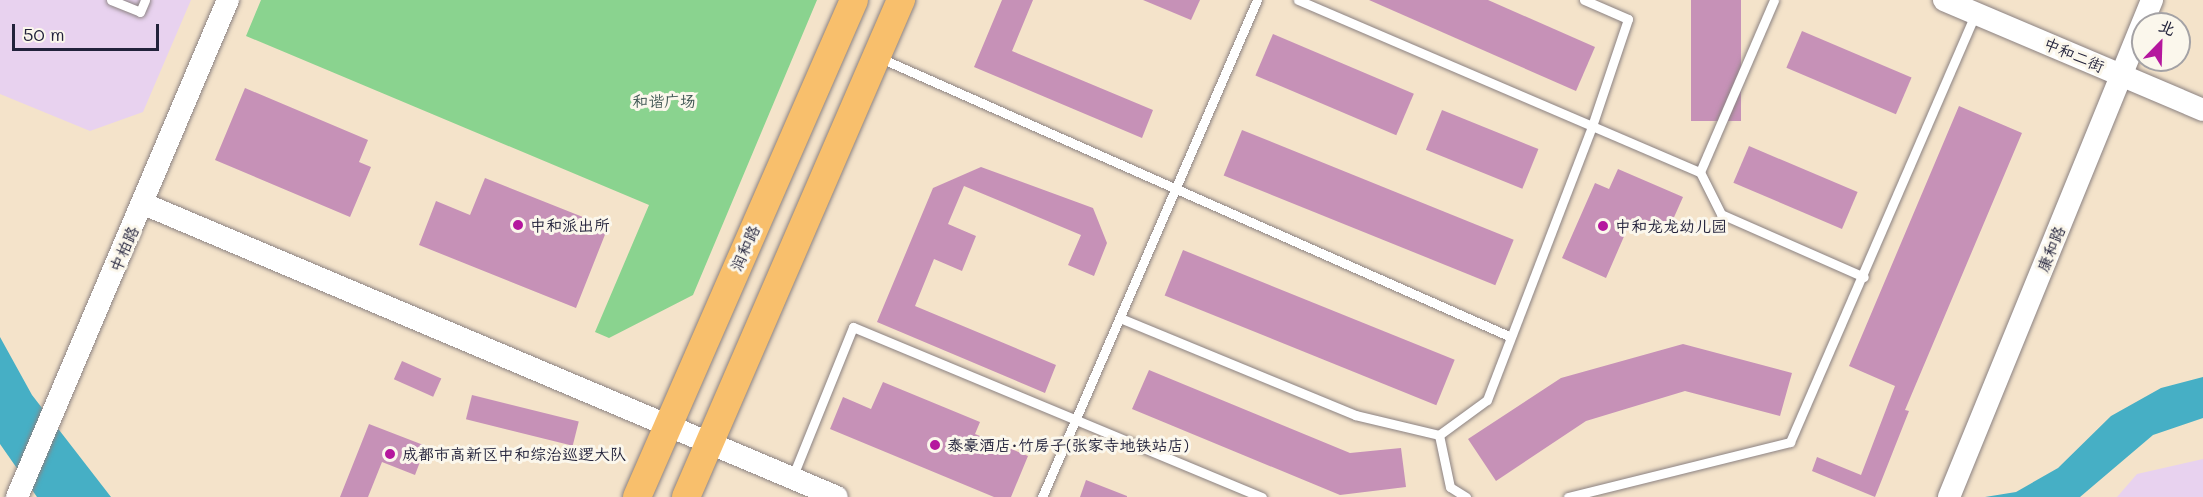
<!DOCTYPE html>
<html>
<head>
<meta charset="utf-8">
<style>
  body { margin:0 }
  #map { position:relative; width:2203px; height:497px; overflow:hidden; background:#f4e3ca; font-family:Mali,"LXGW WenKai TC",sans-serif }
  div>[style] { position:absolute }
  .built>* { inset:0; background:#e8d2ef }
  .green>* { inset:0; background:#8ad38f }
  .water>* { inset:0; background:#46afc5 }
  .building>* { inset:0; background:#c691b7; transform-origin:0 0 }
  .roads { filter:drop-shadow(0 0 2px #8b8282) drop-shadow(0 0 2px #8b8282) }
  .service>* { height:9px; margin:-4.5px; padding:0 4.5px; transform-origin:4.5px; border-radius:4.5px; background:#fff }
  .tertiary>* { height:22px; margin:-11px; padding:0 11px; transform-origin:11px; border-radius:11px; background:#fff }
  .primary>* { height:28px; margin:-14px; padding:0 14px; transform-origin:14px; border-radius:14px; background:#f8bf6c }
  .dots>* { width:16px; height:16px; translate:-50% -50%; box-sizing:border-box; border:3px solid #fbf7ec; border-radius:50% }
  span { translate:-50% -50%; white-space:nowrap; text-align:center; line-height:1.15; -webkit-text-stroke:6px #fbf7ec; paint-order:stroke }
  .street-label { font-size:16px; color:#22223b }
  .park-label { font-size:16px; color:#415754 }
  .poi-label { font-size:16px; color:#22223b }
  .left { translate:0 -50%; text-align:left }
  .north { position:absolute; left:2131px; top:12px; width:60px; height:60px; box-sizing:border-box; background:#fbf7ec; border:2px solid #a4a2a5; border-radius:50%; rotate:23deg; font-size:16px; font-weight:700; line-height:24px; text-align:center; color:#22223b }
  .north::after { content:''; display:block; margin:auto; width:21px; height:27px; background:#b5179e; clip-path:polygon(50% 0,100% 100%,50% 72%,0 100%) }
  .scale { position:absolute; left:12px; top:24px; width:147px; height:27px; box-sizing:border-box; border:3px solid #22223b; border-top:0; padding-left:8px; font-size:18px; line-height:21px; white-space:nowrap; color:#22223b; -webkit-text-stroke:4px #fbf7ec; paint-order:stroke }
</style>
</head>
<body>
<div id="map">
  <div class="built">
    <i style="clip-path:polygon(0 0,191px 0,143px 112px,90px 131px,0 94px)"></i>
    <i style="clip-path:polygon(2203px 459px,2203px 497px,2117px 497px,2137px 474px)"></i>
  </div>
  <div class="green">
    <i style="clip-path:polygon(261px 0,817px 0,693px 295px,609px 338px,595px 332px,649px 205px,246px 36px)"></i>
  </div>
  <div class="water">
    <i style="clip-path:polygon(0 337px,32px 395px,111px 497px,37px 497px,0 444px)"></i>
    <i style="clip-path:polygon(2203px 377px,2203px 418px,2153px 435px,2080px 497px,1985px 497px,2016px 492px,2058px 468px,2111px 416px,2161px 388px)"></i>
  </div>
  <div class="building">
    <i style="clip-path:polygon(1002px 0,1033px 0,1012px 51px,1153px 110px,1142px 138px,974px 67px)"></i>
    <i style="clip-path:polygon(1143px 0,1200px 0,1191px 20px)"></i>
    <i style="clip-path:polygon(1369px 0,1488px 0,1595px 47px,1576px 91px)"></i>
    <i style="left:1691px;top:0;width:50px;height:121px"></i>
    <i style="left:1802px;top:31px;width:119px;height:40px;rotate:23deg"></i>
    <i style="left:1273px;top:34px;width:153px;height:45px;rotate:23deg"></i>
    <i style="clip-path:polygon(245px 88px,368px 140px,359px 162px,371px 167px,350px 217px,215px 160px)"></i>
    <i style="clip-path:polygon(1959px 106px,2022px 133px,1905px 410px,1909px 411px,1875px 497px,1812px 471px,1817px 457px,1861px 475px,1895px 386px,1849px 366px)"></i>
    <i style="left:1442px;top:110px;width:104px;height:43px;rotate:22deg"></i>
    <i style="left:1242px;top:130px;width:293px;height:49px;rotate:22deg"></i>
    <i style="left:1749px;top:146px;width:118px;height:40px;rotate:23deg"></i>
    <i style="clip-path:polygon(981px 167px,1093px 208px,1107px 243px,1094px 276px,1068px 265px,1081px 235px,964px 186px,948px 224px,976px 236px,962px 271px,934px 259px,915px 306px,1056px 365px,1045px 393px,877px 322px,933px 188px)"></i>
    <i style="clip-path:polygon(1618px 169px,1683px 197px,1667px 233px,1632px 218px,1606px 278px,1562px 258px,1595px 183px,1609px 189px)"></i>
    <i style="clip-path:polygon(485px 178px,608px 227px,576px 308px,419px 245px,436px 201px,470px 215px)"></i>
    <i style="left:1183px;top:250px;width:293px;height:49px;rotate:22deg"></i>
    <i style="clip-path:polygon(1683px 344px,1792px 373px,1780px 416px,1685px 391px,1586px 421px,1496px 481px,1468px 439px,1561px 378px)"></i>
    <i style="left:402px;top:361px;width:43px;height:20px;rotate:24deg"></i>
    <i style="clip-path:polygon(1149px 370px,1350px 453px,1401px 448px,1406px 487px,1340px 495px,1132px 409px)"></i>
    <i style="clip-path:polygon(883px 382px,980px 422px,975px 434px,1028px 456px,1011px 497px,994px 497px,830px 429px,843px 397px,871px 409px)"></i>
    <i style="left:472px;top:395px;width:110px;height:25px;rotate:14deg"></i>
    <i style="clip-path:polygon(369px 424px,426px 446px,415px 475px,382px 462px,368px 497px,340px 497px)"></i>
    <i style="clip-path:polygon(1086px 480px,1127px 496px,1127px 497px,1080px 497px)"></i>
  </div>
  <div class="roads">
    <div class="service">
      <i style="left:111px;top:0;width:31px;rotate:22deg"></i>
      <i style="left:140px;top:12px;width:13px;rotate:-67deg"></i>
      <i style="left:1298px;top:0;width:437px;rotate:23.2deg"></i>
      <i style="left:1700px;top:172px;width:47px;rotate:63.4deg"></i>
      <i style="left:1721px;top:214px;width:156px;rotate:23.8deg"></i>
      <i style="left:878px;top:57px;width:692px;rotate:23.86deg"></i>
      <i style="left:1700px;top:172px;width:187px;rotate:-66.7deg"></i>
      <i style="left:1120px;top:318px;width:254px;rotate:22.4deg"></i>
      <i style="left:1355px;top:415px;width:86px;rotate:13.4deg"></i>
      <i style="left:1439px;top:435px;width:59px;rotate:-36.1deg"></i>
      <i style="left:1487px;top:400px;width:293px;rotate:-69deg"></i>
      <i style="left:1592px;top:126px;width:113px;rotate:-71.4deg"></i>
      <i style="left:1628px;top:19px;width:48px;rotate:-156.6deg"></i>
      <i style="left:1439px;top:435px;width:53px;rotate:78.1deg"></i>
      <i style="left:1450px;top:487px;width:19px;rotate:32deg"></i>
      <i style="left:792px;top:478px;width:163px;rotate:-68deg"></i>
      <i style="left:853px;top:327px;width:443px;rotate:22.6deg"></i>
      <i style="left:1042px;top:497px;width:542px;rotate:-66.61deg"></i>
      <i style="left:1568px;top:497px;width:229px;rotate:-13.9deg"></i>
      <i style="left:1790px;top:442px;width:468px;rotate:-66.6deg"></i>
    </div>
    <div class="tertiary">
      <i style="left:1944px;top:0;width:281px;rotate:23deg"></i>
      <i style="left:144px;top:204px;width:752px;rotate:22.92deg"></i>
      <i style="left:17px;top:497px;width:540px;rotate:-67deg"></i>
      <i style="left:1949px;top:497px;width:537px;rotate:-67.78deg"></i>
    </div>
    <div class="primary">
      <i style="left:637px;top:497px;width:542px;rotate:-66.41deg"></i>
      <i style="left:686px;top:497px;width:542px;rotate:-66.61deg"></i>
    </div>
  </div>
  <div class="dots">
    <i style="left:518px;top:225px;background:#b5179e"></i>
    <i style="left:1603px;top:226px;background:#b5179e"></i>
    <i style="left:935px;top:445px;background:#b5179e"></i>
    <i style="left:390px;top:454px;background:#b5179e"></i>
  </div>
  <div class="street-label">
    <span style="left:2074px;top:55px;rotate:23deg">中和二街</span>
    <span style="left:745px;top:248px;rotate:-66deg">润和路</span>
    <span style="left:124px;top:249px;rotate:-66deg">中柏路</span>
    <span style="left:2051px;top:249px;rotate:-68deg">康和路</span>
  </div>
  <div class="park-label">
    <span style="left:664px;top:101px">和谐广场</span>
  </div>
  <div class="poi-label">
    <span class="left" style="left:530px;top:225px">中和派出所</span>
    <span class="left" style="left:1615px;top:226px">中和龙龙幼儿园</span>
    <span class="left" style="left:947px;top:445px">泰豪酒店·竹房子(张家寺地铁站店)</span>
    <span class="left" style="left:402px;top:454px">成都市高新区中和综治巡逻大队</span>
  </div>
  <div class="north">北</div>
  <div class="scale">50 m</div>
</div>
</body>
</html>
